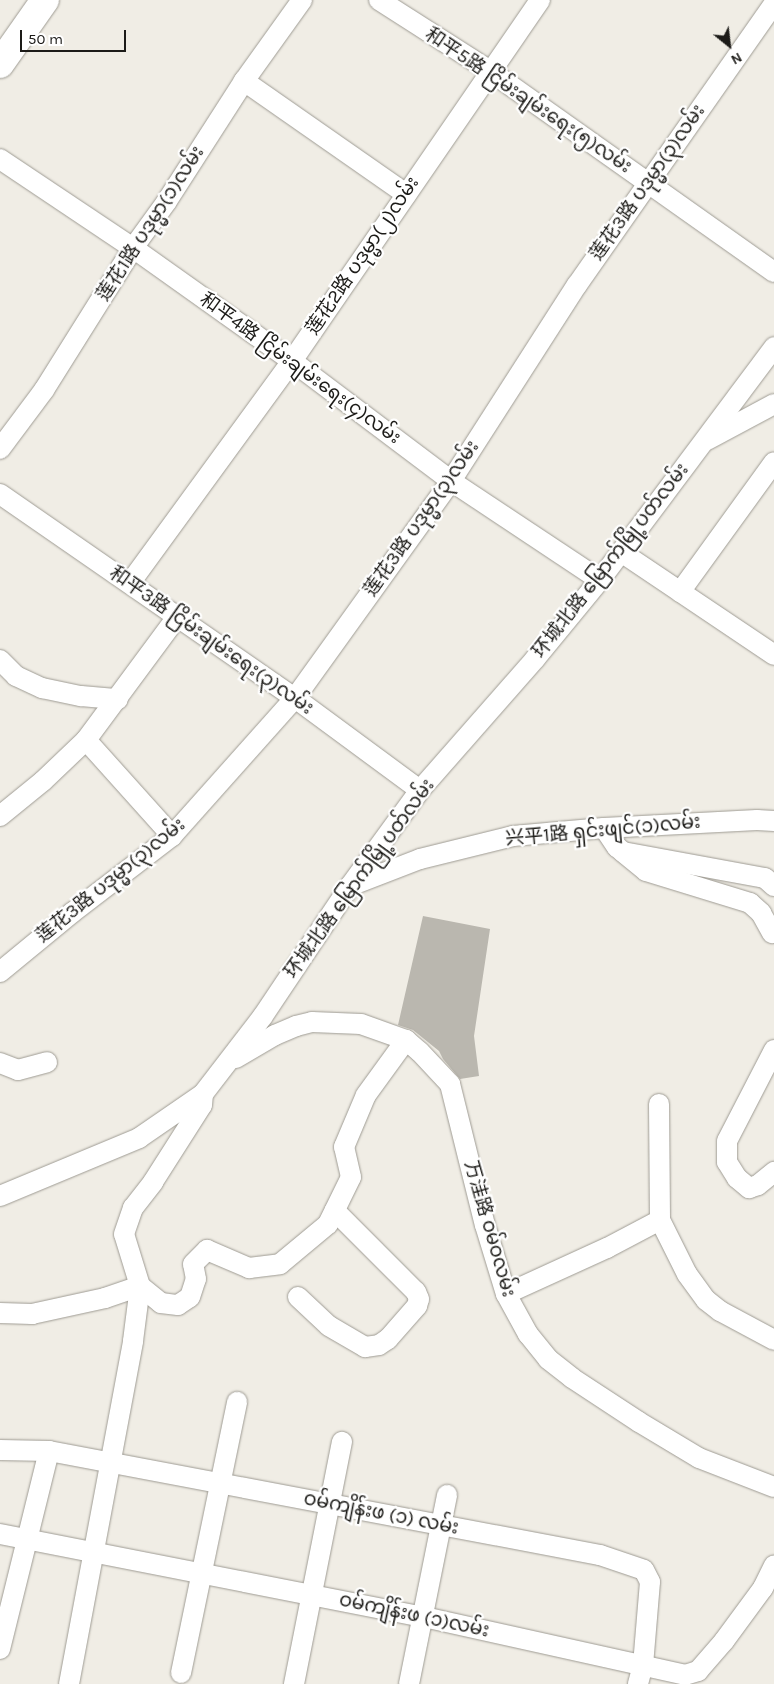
<!DOCTYPE html>
<html>
<head>
<meta charset="utf-8">
<style>
  body { margin:0 }
  #map { position:relative; width:774px; height:1684px; overflow:hidden; background:#f0ede5; font-family:Karla,"Noto Sans SC","Noto Sans Myanmar",sans-serif }
  div>[style] { position:absolute }
  .building>* { inset:0; background:#bab7af }
  .roads { filter:drop-shadow(0 0 1px #9e9b93) drop-shadow(0 0 1px #9e9b93) }
  .minor>* { height:20px; margin:-10px; padding:0 10px; transform-origin:10px; border-radius:10px; background:#fff }
  .highway>* { height:28px; margin:-14px; padding:0 14px; transform-origin:14px; border-radius:14px; background:#fff }
  span { translate:-50% -50%; white-space:nowrap; text-align:center; line-height:1.15; -webkit-text-stroke:4.5px #fff; paint-order:stroke }
  .street-label { font-size:19px; color:#1c1b18 }
  .north { position:absolute; left:704px; top:20px; width:50px; height:50px; -webkit-text-stroke:4px #fff; paint-order:stroke; rotate:151deg; font-size:14px; font-weight:700; line-height:20px; text-align:center; color:#1c1b18 }
  .north::after { content:''; display:block; margin:auto; width:18px; height:22px; background:#1c1b18; clip-path:polygon(50% 0,100% 100%,50% 72%,0 100%) }
  .scale { position:absolute; left:20px; top:30px; width:106px; height:22px; box-sizing:border-box; border:2px solid #1c1b18; border-top:0; padding-left:6px; font-size:15px; line-height:18px; white-space:nowrap; color:#1c1b18; -webkit-text-stroke:4px #fff; paint-order:stroke }
</style>
</head>
<body>
<div id="map">
  <div class="building">
    <i style="clip-path:polygon(423px 916px,490px 929px,474px 1036px,479px 1076px,460px 1079px,443px 1059px,439px 1051px,413px 1030px,398px 1025px)"></i>
  </div>
  <div class="roads">
    <div class="minor">
      <i style="left:379px;top:0;width:132px;rotate:32.6deg"></i>
      <i style="left:490px;top:71px;width:348px;rotate:35.3deg"></i>
      <i style="left:244px;top:81px;width:198px;rotate:34.9deg"></i>
      <i style="left:0;top:159px;width:160px;rotate:33.8deg"></i>
      <i style="left:133px;top:248px;width:195px;rotate:35.4deg"></i>
      <i style="left:292px;top:361px;width:199px;rotate:37deg"></i>
      <i style="left:451px;top:481px;width:179px;rotate:33.6deg"></i>
      <i style="left:707px;top:440px;width:76px;rotate:-28.2deg"></i>
      <i style="left:0;top:449px;width:74px;rotate:-53.3deg"></i>
      <i style="left:44px;top:390px;width:168px;rotate:-57.9deg"></i>
      <i style="left:133px;top:248px;width:58px;rotate:-54.1deg"></i>
      <i style="left:167px;top:201px;width:143px;rotate:-57.3deg"></i>
      <i style="left:244px;top:81px;width:100px;rotate:-54.4deg"></i>
      <i style="left:0;top:494px;width:359px;rotate:34.7deg"></i>
      <i style="left:295px;top:698px;width:155px;rotate:36.4deg"></i>
      <i style="left:621px;top:552px;width:184px;rotate:33.9deg"></i>
      <i style="left:130px;top:583px;width:275px;rotate:-53.9deg"></i>
      <i style="left:292px;top:361px;width:438px;rotate:-55.5deg"></i>
      <i style="left:680px;top:592px;width:160px;rotate:-54.1deg"></i>
      <i style="left:0;top:660px;width:23px;rotate:45deg"></i>
      <i style="left:16px;top:676px;width:29px;rotate:25deg"></i>
      <i style="left:42px;top:688px;width:40px;rotate:12deg"></i>
      <i style="left:81px;top:696px;width:37px;rotate:5deg"></i>
      <i style="left:86px;top:740px;width:129px;rotate:48.1deg"></i>
      <i style="left:0;top:816px;width:55px;rotate:-39.1deg"></i>
      <i style="left:43px;top:781px;width:59px;rotate:-43.6deg"></i>
      <i style="left:86px;top:740px;width:153px;rotate:-53.5deg"></i>
      <i style="left:604px;top:828px;width:23px;rotate:56deg"></i>
      <i style="left:617px;top:847px;width:8px;rotate:40deg"></i>
      <i style="left:623px;top:852px;width:144px;rotate:10.4deg"></i>
      <i style="left:765px;top:878px;width:12px;rotate:42deg"></i>
      <i style="left:624px;top:853px;width:28px;rotate:39deg"></i>
      <i style="left:646px;top:871px;width:109px;rotate:17.1deg"></i>
      <i style="left:750px;top:903px;width:15px;rotate:42deg"></i>
      <i style="left:761px;top:913px;width:23px;rotate:61deg"></i>
      <i style="left:350px;top:886px;width:75px;rotate:-21.1deg"></i>
      <i style="left:420px;top:859px;width:96px;rotate:-13.9deg"></i>
      <i style="left:513px;top:836px;width:91px;rotate:-5deg"></i>
      <i style="left:604px;top:828px;width:153px;rotate:-3deg"></i>
      <i style="left:757px;top:820px;width:17px;rotate:3deg"></i>
      <i style="left:0;top:972px;width:94px;rotate:-39.4deg"></i>
      <i style="left:73px;top:912px;width:125px;rotate:-37.5deg"></i>
      <i style="left:172px;top:836px;width:185px;rotate:-48.3deg"></i>
      <i style="left:295px;top:698px;width:267px;rotate:-54.3deg"></i>
      <i style="left:451px;top:481px;width:233px;rotate:-57.3deg"></i>
      <i style="left:577px;top:285px;width:343px;rotate:-55deg"></i>
      <i style="left:774px;top:1050px;width:102px;rotate:117.3deg"></i>
      <i style="left:727px;top:1141px;width:21px;rotate:90deg"></i>
      <i style="left:727px;top:1162px;width:19px;rotate:58deg"></i>
      <i style="left:737px;top:1178px;width:16px;rotate:40deg"></i>
      <i style="left:749px;top:1188px;width:9px;rotate:-18deg"></i>
      <i style="left:758px;top:1185px;width:21px;rotate:-39deg"></i>
      <i style="left:236px;top:1058px;width:45px;rotate:-30.5deg"></i>
      <i style="left:275px;top:1035px;width:23px;rotate:-23deg"></i>
      <i style="left:296px;top:1026px;width:16px;rotate:-14deg"></i>
      <i style="left:312px;top:1022px;width:49px;rotate:2.3deg"></i>
      <i style="left:361px;top:1024px;width:48px;rotate:19.6deg"></i>
      <i style="left:406px;top:1040px;width:18px;rotate:41deg"></i>
      <i style="left:420px;top:1052px;width:44px;rotate:46.8deg"></i>
      <i style="left:450px;top:1084px;width:145px;rotate:76.1deg"></i>
      <i style="left:485px;top:1225px;width:72px;rotate:73.1deg"></i>
      <i style="left:506px;top:1294px;width:46px;rotate:61.2deg"></i>
      <i style="left:528px;top:1334px;width:32px;rotate:51deg"></i>
      <i style="left:548px;top:1359px;width:31px;rotate:38deg"></i>
      <i style="left:572px;top:1378px;width:80px;rotate:33.3deg"></i>
      <i style="left:639px;top:1422px;width:70px;rotate:31deg"></i>
      <i style="left:699px;top:1458px;width:80px;rotate:21.1deg"></i>
      <i style="left:0;top:1063px;width:19px;rotate:21deg"></i>
      <i style="left:18px;top:1070px;width:30px;rotate:-15deg"></i>
      <i style="left:659px;top:1104px;width:116px;rotate:89.5deg"></i>
      <i style="left:660px;top:1220px;width:60px;rotate:63.4deg"></i>
      <i style="left:687px;top:1274px;width:32px;rotate:54deg"></i>
      <i style="left:706px;top:1300px;width:18px;rotate:38deg"></i>
      <i style="left:720px;top:1311px;width:61px;rotate:28.2deg"></i>
      <i style="left:0;top:1196px;width:151px;rotate:-22.6deg"></i>
      <i style="left:139px;top:1138px;width:78px;rotate:-34.5deg"></i>
      <i style="left:203px;top:1094px;width:98px;rotate:-52.4deg"></i>
      <i style="left:263px;top:1016px;width:156px;rotate:-56.2deg"></i>
      <i style="left:350px;top:886px;width:119px;rotate:-53.9deg"></i>
      <i style="left:420px;top:790px;width:174px;rotate:-48.7deg"></i>
      <i style="left:535px;top:659px;width:102px;rotate:-50.6deg"></i>
      <i style="left:600px;top:580px;width:291px;rotate:-53.2deg"></i>
      <i style="left:506px;top:1294px;width:111px;rotate:-24.5deg"></i>
      <i style="left:607px;top:1248px;width:60px;rotate:-27.8deg"></i>
      <i style="left:298px;top:1297px;width:42px;rotate:43.1deg"></i>
      <i style="left:329px;top:1326px;width:42px;rotate:30.3deg"></i>
      <i style="left:365px;top:1347px;width:14px;rotate:-8deg"></i>
      <i style="left:379px;top:1345px;width:11px;rotate:-34deg"></i>
      <i style="left:388px;top:1339px;width:44px;rotate:-48.7deg"></i>
      <i style="left:417px;top:1306px;width:7px;rotate:-74deg"></i>
      <i style="left:419px;top:1299px;width:8px;rotate:-113deg"></i>
      <i style="left:416px;top:1292px;width:115px;rotate:-135deg"></i>
      <i style="left:0;top:1313px;width:32px;rotate:2deg"></i>
      <i style="left:32px;top:1314px;width:75px;rotate:-12.4deg"></i>
      <i style="left:105px;top:1298px;width:37px;rotate:-19deg"></i>
      <i style="left:140px;top:1286px;width:54px;rotate:-107.1deg"></i>
      <i style="left:124px;top:1234px;width:28px;rotate:-71deg"></i>
      <i style="left:133px;top:1208px;width:33px;rotate:-52deg"></i>
      <i style="left:153px;top:1182px;width:91px;rotate:-57.5deg"></i>
      <i style="left:202px;top:1105px;width:11px;rotate:-85deg"></i>
      <i style="left:0;top:1450px;width:49px;rotate:1.2deg"></i>
      <i style="left:49px;top:1451px;width:561px;rotate:10.69deg"></i>
      <i style="left:600px;top:1555px;width:46px;rotate:18.8deg"></i>
      <i style="left:644px;top:1570px;width:13px;rotate:63deg"></i>
      <i style="left:650px;top:1582px;width:83px;rotate:94.8deg"></i>
      <i style="left:643px;top:1665px;width:20px;rotate:105deg"></i>
      <i style="left:0;top:1534px;width:432px;rotate:11.1deg"></i>
      <i style="left:424px;top:1617px;width:267px;rotate:12.5deg"></i>
      <i style="left:685px;top:1675px;width:14px;rotate:-17deg"></i>
      <i style="left:698px;top:1671px;width:40px;rotate:-49deg"></i>
      <i style="left:724px;top:1641px;width:66px;rotate:-53.7deg"></i>
      <i style="left:763px;top:1588px;width:25px;rotate:-64deg"></i>
      <i style="left:0;top:1649px;width:204px;rotate:-76.1deg"></i>
      <i style="left:181px;top:1673px;width:277px;rotate:-78.3deg"></i>
      <i style="left:69px;top:1684px;width:349px;rotate:-79.4deg"></i>
      <i style="left:133px;top:1341px;width:55px;rotate:-82.7deg"></i>
      <i style="left:140px;top:1286px;width:27px;rotate:39deg"></i>
      <i style="left:161px;top:1303px;width:17px;rotate:7deg"></i>
      <i style="left:178px;top:1305px;width:14px;rotate:-34deg"></i>
      <i style="left:190px;top:1297px;width:19px;rotate:-72deg"></i>
      <i style="left:196px;top:1279px;width:15px;rotate:-101deg"></i>
      <i style="left:193px;top:1264px;width:20px;rotate:-45deg"></i>
      <i style="left:207px;top:1250px;width:46px;rotate:23.2deg"></i>
      <i style="left:249px;top:1268px;width:31px;rotate:-7deg"></i>
      <i style="left:280px;top:1264px;width:62px;rotate:-39.8deg"></i>
      <i style="left:328px;top:1224px;width:52px;rotate:-63.9deg"></i>
      <i style="left:351px;top:1177px;width:31px;rotate:-103deg"></i>
      <i style="left:344px;top:1147px;width:56px;rotate:-67.1deg"></i>
      <i style="left:366px;top:1095px;width:68px;rotate:-54deg"></i>
      <i style="left:294px;top:1684px;width:247px;rotate:-78.8deg"></i>
      <i style="left:409px;top:1684px;width:193px;rotate:-78.6deg"></i>
    </div>
    <div class="highway">
      <i style="left:0;top:64px;width:78px;rotate:-54.9deg"></i>
    </div>
  </div>
  <div class="street-label">
    <span style="left:528px;top:101px;rotate:34deg">和平5路 ငြိမ်းချမ်းရေး(၅)လမ်း</span>
    <span style="left:648px;top:183px;rotate:-55deg">莲花3路 ပဒုမ္မာ(၃)လမ်း</span>
    <span style="left:151px;top:224px;rotate:-57deg">莲花1路 ပဒုမ္မာ(၁)လမ်း</span>
    <span style="left:363px;top:256px;rotate:-56deg">莲花2路 ပဒုမ္မာ(၂)လမ်း</span>
    <span style="left:300px;top:369px;rotate:36deg">和平4路 ငြိမ်းချမ်းရေး(၄)လမ်း</span>
    <span style="left:422px;top:519px;rotate:-55deg">莲花3路 ပဒုမ္မာ(၃)လမ်း</span>
    <span style="left:611px;top:561px;rotate:-52deg">环城北路 မြောက်မြို့ပတ်လမ်း</span>
    <span style="left:211px;top:641px;rotate:35deg">和平3路 ငြိမ်းချမ်းရေး(၃)လမ်း</span>
    <span style="left:603px;top:831px;rotate:-5deg">兴平1路 ရှင်းဖျင်(၁)လမ်း</span>
    <span style="left:360px;top:879px;rotate:-54deg">环城北路 မြောက်မြို့ပတ်လမ်း</span>
    <span style="left:111px;top:881px;rotate:-39deg">莲花3路 ပဒုမ္မာ(၃)လမ်း</span>
    <span style="left:489px;top:1229px;rotate:74deg">万洼路 ဝမ်ဝလမ်း</span>
    <span style="left:381px;top:1514px;rotate:11deg">ဝမ်ကျိန်းဖ (၁) လမ်း</span>
    <span style="left:414px;top:1616px;rotate:12deg">ဝမ်ကျိန်းဖ (၁)လမ်း</span>
  </div>
  <div class="north">N</div>
  <div class="scale">50 m</div>
</div>
</body>
</html>
